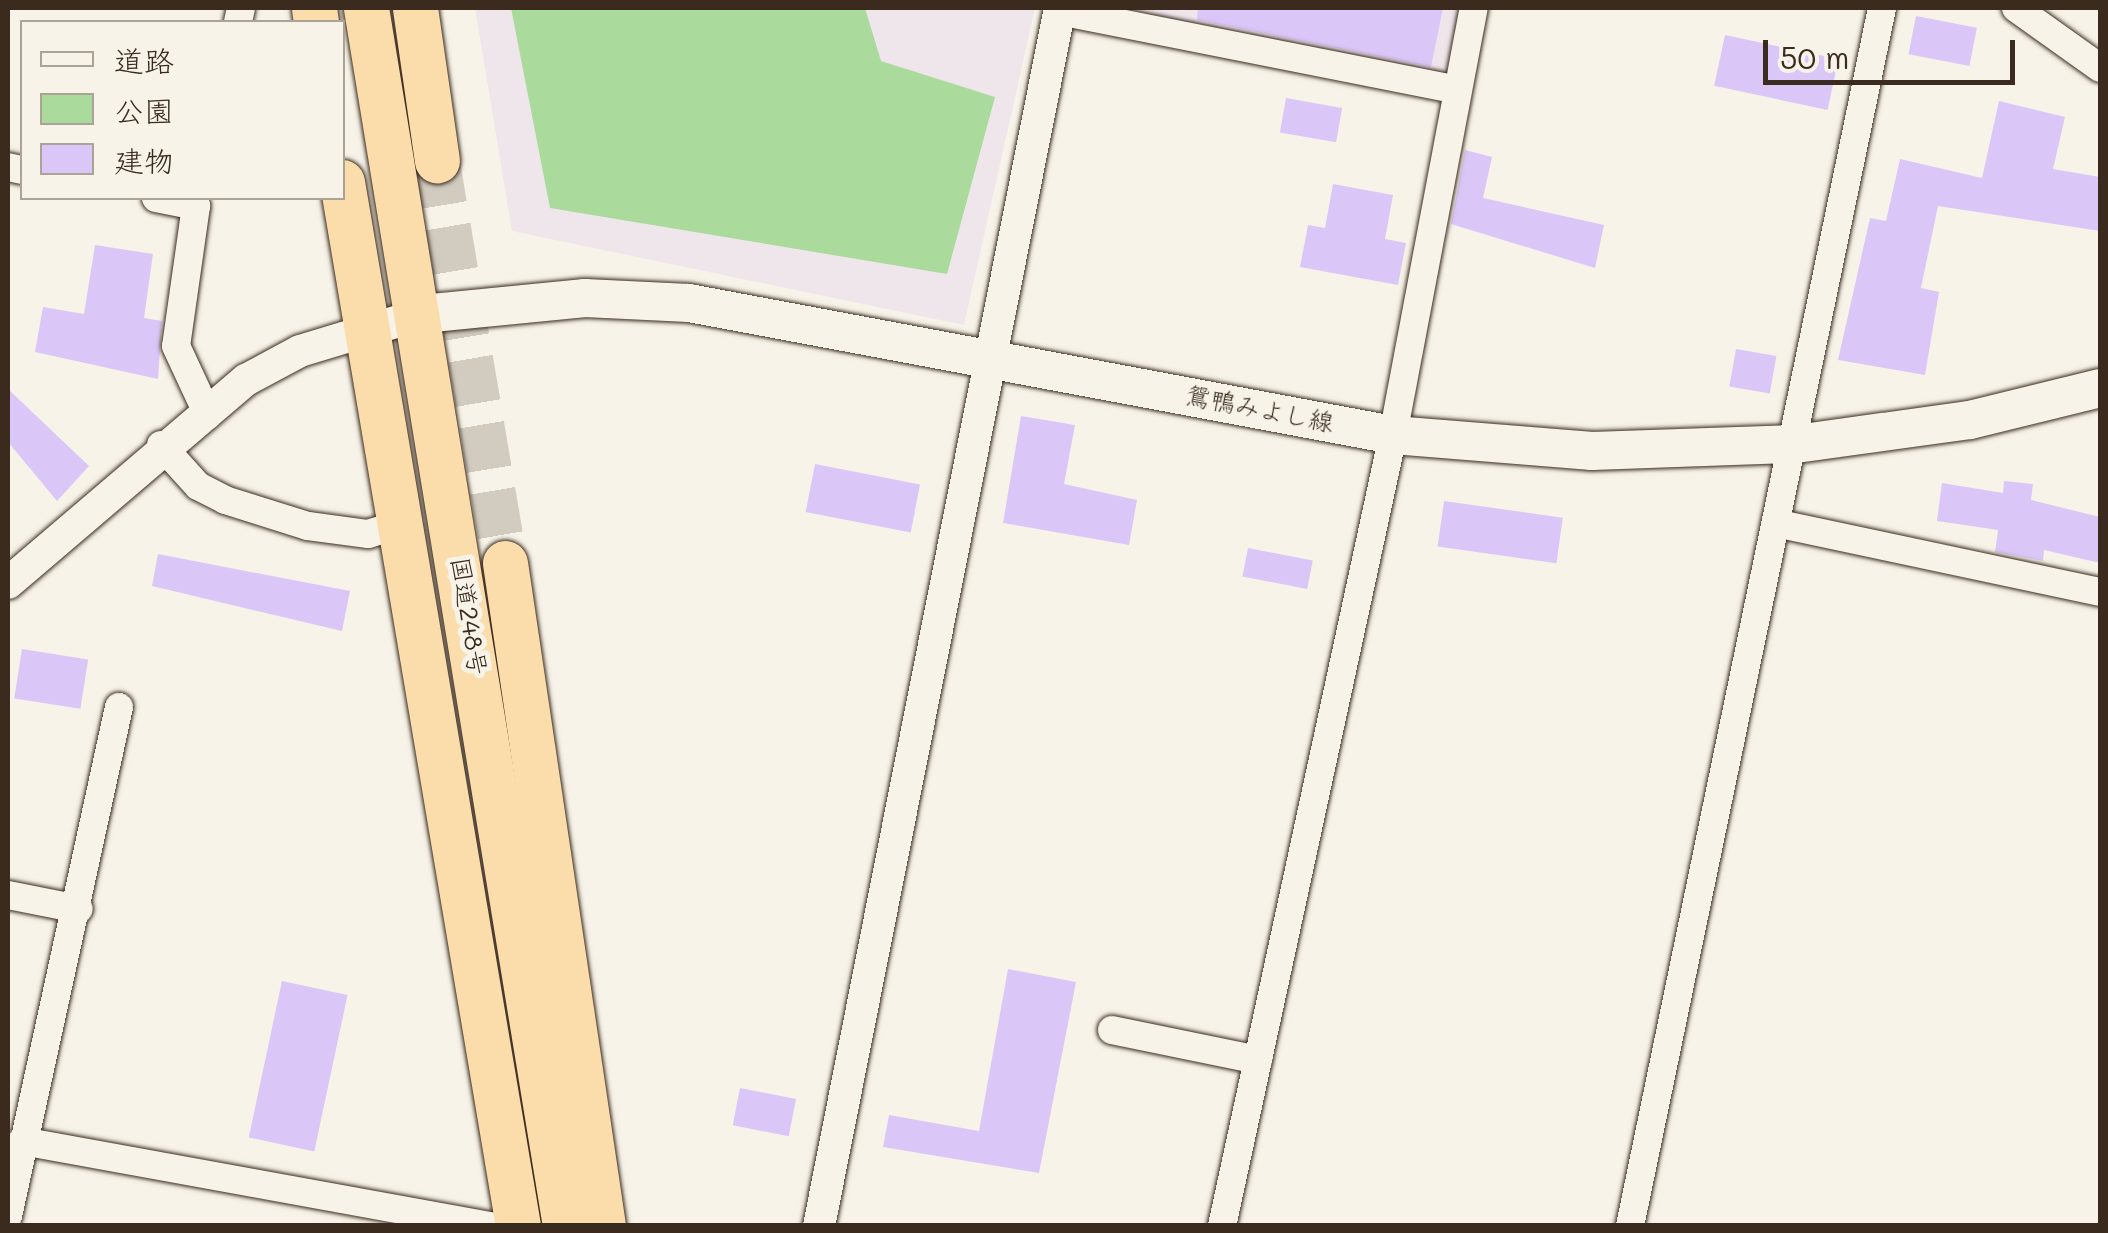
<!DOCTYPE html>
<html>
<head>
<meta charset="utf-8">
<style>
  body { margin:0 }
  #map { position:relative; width:2108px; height:1233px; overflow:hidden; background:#f7f3e8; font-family:Mali,"Klee One",sans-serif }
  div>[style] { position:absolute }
  .built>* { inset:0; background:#efe6ec }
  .green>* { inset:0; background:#abdb9c }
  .building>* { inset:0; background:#dbc7f7; transform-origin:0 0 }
  .trunk-tunnel>* { height:45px; margin-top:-22.5px; transform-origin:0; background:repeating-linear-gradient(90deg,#d1cbc0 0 45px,transparent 0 67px) }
  .roads { filter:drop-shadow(0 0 2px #3b2a1e) drop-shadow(0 0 2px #3b2a1e) }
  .minor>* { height:28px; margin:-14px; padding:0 14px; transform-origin:14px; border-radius:14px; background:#f7f3e8 }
  .tertiary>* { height:32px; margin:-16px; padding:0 16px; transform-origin:16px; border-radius:16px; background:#f7f3e8 }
  .secondary>* { height:38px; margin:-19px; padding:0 19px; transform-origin:19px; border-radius:19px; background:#f7f3e8 }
  .trunk>* { height:45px; margin:-22.5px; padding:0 22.5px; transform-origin:22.5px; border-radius:22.5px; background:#fbddab }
  span { translate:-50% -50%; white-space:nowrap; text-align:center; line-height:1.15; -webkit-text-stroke:10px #f7f3e8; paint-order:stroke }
  .street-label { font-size:25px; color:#3b2a1e }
  .frame { position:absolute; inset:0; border:10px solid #3b2a1e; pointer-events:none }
  .legend { position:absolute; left:20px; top:20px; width:325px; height:180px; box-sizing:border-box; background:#f7f3e8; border:2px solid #aca397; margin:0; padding:12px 18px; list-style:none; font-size:30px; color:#3b2a1e }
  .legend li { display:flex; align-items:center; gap:20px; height:50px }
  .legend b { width:50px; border:2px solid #aca397 }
  .scale { position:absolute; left:1763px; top:40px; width:252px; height:45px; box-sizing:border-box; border:5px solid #3b2a1e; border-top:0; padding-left:12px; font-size:30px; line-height:35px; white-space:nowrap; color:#3b2a1e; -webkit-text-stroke:8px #f7f3e8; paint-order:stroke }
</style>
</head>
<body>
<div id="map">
  <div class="built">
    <i style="clip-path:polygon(475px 8px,1035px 8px,964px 325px,512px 231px)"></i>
    <i style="clip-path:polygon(1096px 8px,1462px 8px,1445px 78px)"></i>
  </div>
  <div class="green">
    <i style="clip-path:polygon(511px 8px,865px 8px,881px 61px,995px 97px,947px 274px,550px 208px)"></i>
  </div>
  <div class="building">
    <i style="clip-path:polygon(1198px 8px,1443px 8px,1431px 67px,1197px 20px)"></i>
    <i style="left:1916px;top:16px;width:62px;height:39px;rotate:11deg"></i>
    <i style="left:1725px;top:35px;width:116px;height:52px;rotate:12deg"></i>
    <i style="left:1286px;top:98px;width:57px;height:35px;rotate:10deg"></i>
    <i style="clip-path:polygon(1999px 101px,2065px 117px,2053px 169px,2100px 177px,2100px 231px,1938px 206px,1921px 288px,1939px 292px,1925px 375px,1838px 360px,1870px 218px,1886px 221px,1900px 159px,1982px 178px)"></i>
    <i style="clip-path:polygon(1465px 150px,1492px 157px,1483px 198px,1604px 225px,1595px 268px,1451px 224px)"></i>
    <i style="clip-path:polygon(1333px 184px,1393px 195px,1385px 239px,1406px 243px,1398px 285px,1300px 267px,1308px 225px,1325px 228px)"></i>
    <i style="clip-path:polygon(95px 245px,153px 254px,144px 318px,162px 321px,158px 379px,35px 352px,43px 307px,84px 314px)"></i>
    <i style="left:1736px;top:349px;width:41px;height:38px;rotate:10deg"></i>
    <i style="clip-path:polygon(8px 389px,89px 466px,57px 501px,8px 442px)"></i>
    <i style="clip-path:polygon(1021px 416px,1075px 425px,1064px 484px,1137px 500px,1129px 545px,1003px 523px)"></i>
    <i style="left:815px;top:464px;width:107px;height:49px;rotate:11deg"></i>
    <i style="clip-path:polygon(2004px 481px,2033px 484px,2031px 500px,2100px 517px,2100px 563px,2044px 550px,2043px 561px,1995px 552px,1998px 530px,1937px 521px,1942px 483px,2003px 493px)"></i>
    <i style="left:1444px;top:501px;width:120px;height:46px;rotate:8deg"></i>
    <i style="left:1248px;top:548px;width:66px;height:29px;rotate:11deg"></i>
    <i style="clip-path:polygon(158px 554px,350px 591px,342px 631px,152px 586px)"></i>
    <i style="left:22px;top:649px;width:67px;height:50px;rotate:9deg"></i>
    <i style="clip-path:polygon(1008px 969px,1076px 982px,1039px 1173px,883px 1147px,889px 1115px,979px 1131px)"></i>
    <i style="left:282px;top:981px;width:67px;height:160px;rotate:12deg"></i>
    <i style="left:740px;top:1088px;width:57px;height:38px;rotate:11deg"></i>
  </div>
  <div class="trunk-tunnel">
    <i style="left:437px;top:160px;width:409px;rotate:80.4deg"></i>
  </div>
  <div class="roads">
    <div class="minor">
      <i style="left:2016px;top:8px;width:103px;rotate:35.5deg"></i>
      <i style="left:1059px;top:11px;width:406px;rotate:11.2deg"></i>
      <i style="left:238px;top:22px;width:14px;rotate:-78deg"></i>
      <i style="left:8px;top:167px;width:14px;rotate:12deg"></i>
      <i style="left:156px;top:198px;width:41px;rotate:11.3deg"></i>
      <i style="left:196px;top:206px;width:141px;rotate:98.1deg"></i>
      <i style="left:176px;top:346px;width:76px;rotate:65.1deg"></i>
      <i style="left:161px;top:445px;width:55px;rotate:47.9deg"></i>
      <i style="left:198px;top:486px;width:30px;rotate:27deg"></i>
      <i style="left:225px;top:500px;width:87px;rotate:17.4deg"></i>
      <i style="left:308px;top:526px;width:61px;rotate:7.6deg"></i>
      <i style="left:368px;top:534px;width:37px;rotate:-17deg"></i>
      <i style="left:1780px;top:524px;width:327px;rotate:12deg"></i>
      <i style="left:8px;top:895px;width:72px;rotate:11.2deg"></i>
      <i style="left:1112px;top:1030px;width:149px;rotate:11.6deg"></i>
      <i style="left:22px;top:1141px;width:477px;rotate:10.3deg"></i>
      <i style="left:8px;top:1216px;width:521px;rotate:-77.7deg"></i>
      <i style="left:1222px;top:1226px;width:809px;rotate:-77.8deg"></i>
      <i style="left:1393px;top:435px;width:435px;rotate:-79.3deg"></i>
      <i style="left:1630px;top:1226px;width:1244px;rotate:-78.31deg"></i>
    </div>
    <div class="tertiary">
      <i style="left:8px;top:583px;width:313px;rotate:-40.5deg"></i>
      <i style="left:246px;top:380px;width:61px;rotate:-28.2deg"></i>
      <i style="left:300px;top:351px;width:127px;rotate:-16.9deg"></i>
      <i style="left:819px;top:1226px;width:1242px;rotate:-78.81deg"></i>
    </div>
    <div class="secondary">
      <i style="left:422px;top:314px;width:164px;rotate:-5.6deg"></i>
      <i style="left:585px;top:298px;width:104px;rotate:2.8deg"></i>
      <i style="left:689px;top:303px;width:716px;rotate:10.62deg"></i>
      <i style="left:1393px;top:435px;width:200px;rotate:4.6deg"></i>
      <i style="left:1592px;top:451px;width:204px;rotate:-2deg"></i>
      <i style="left:1796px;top:444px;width:176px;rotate:-7.9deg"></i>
      <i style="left:1970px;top:420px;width:134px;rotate:-13.8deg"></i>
    </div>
    <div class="trunk">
      <i style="left:314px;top:8px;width:14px;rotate:82deg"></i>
      <i style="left:366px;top:8px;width:1234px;rotate:80.72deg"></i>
      <i style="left:415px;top:8px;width:154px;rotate:81.8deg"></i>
      <i style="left:342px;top:182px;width:1059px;rotate:80.43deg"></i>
      <i style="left:505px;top:563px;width:670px;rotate:81.59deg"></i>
    </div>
  </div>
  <div class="street-label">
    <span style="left:1260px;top:408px;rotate:11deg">鴛鴨みよし線</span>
    <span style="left:470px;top:616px;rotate:81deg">国道248号</span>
  </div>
  <div class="frame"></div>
  <ul class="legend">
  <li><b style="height:12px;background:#f7f3e8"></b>道路</li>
  <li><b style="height:28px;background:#abdb9c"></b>公園</li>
  <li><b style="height:28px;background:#dbc7f7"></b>建物</li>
  </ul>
  <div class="scale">50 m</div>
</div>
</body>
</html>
